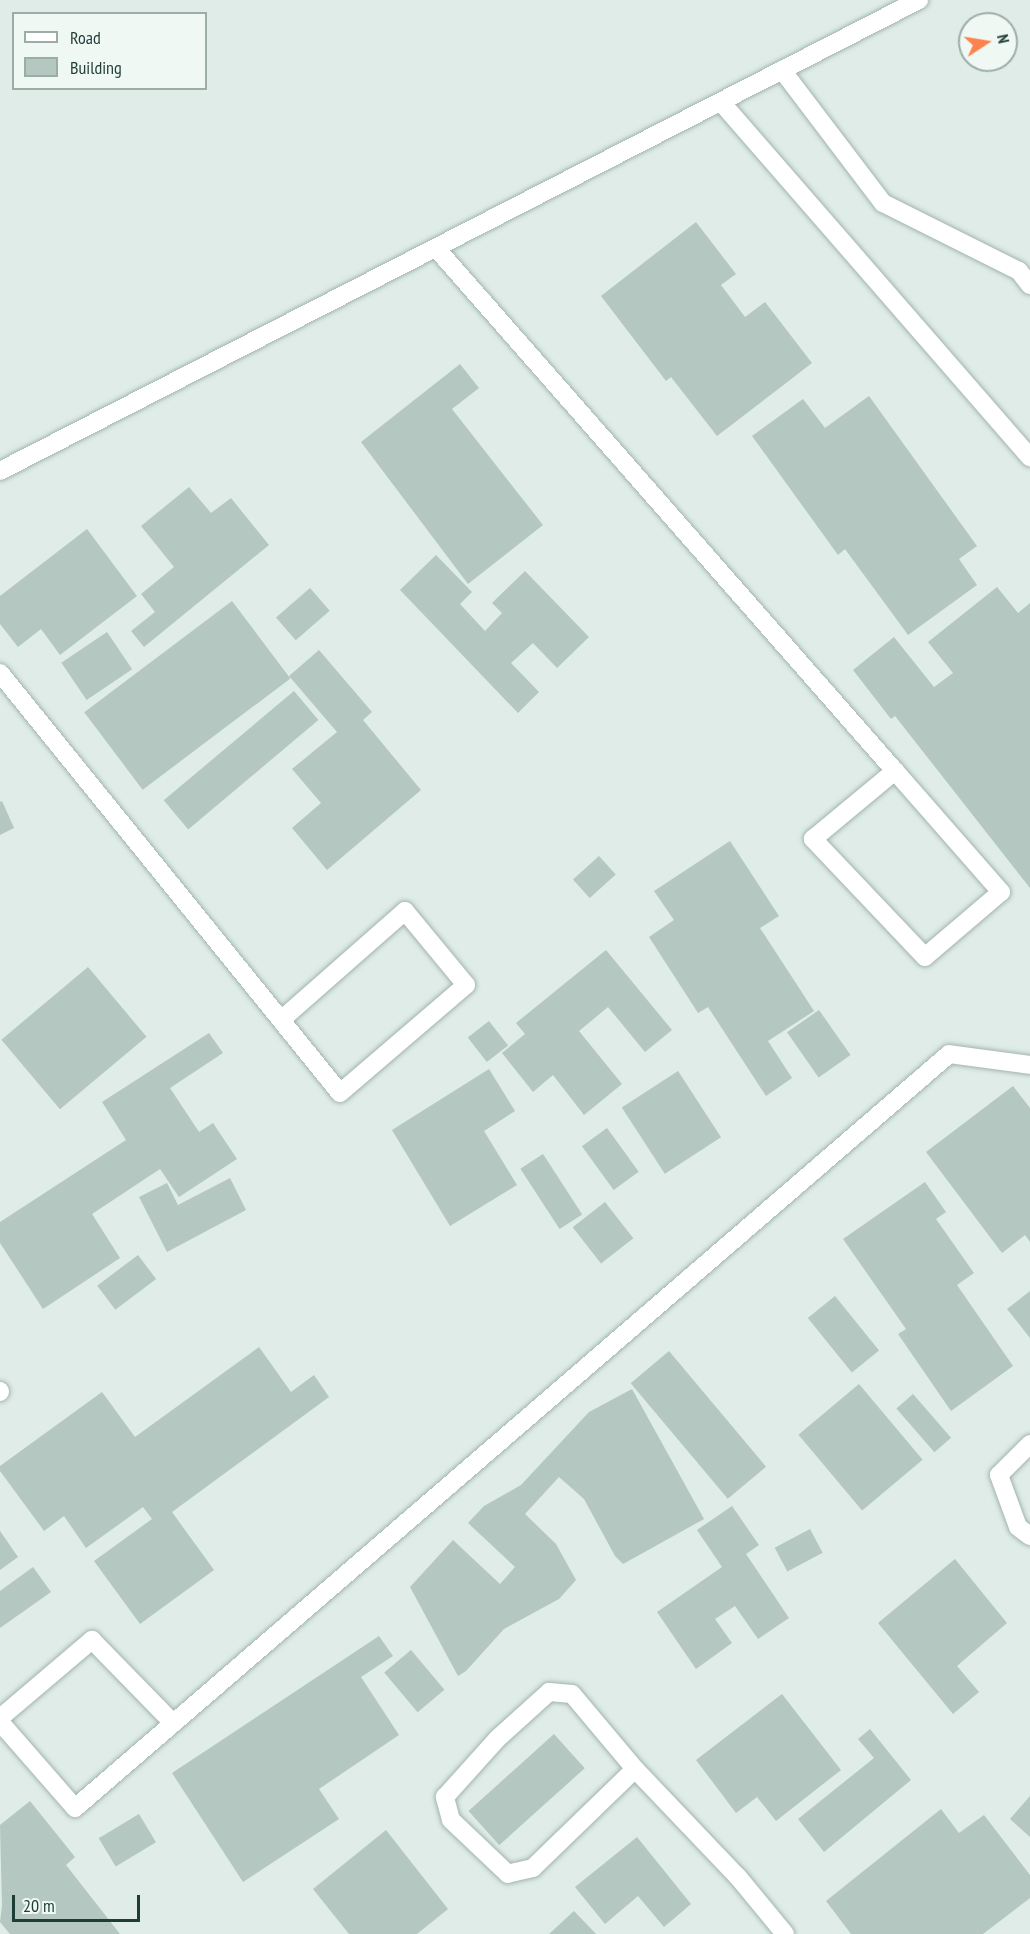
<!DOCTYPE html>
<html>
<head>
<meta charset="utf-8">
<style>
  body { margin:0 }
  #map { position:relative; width:1030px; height:1934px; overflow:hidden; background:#dfece7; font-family:"PT Sans Narrow",sans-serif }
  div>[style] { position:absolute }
  .building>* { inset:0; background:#b4c7c0; transform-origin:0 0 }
  .roads { filter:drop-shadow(0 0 2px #a2b4af) drop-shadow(0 0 2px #a2b4af) }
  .lane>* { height:18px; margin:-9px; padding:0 9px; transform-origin:9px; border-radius:9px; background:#fff }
  .street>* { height:18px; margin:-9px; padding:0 9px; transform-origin:9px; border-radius:9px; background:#fff }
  span { translate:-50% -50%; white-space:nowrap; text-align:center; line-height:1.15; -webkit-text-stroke:4.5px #f0f8f4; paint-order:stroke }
  .legend { position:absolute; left:12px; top:12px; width:195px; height:78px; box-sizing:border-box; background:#f0f8f4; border:2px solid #9cada8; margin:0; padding:8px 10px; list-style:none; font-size:18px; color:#1f3d37 }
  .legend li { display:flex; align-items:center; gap:12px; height:30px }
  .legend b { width:30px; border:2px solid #9cada8 }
  .north { position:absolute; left:958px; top:12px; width:60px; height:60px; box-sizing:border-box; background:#f0f8f4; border:2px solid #9cada8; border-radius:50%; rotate:78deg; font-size:16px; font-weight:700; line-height:24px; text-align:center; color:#1f3d37 }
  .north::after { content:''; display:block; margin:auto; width:21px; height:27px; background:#fc834d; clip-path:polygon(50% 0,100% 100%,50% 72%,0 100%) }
  .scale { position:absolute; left:12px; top:1895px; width:128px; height:27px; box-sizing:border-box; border:3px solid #1f3d37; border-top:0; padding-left:8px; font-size:18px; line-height:21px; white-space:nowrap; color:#1f3d37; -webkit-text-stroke:4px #f0f8f4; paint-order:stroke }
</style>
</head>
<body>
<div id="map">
  <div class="building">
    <i style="clip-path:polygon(696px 222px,736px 274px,721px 285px,745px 317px,765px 302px,812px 363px,717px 436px,671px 377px,666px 381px,601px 296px)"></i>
    <i style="clip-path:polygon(460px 364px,479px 388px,452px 409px,543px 525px,468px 584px,361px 442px)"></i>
    <i style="clip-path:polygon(869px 396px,977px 546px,959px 559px,977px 585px,908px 635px,845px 549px,838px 555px,752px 436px,803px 399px,825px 428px)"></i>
    <i style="clip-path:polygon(189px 487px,211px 513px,231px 498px,269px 545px,144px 647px,131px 631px,155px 612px,141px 594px,174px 567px,141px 526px)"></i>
    <i style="clip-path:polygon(87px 529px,137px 596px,60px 655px,41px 629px,18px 647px,0 624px,0 596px)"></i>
    <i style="clip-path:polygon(436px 555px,472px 592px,460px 604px,485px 631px,502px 613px,492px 603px,525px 571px,589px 637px,557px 668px,533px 643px,511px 663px,539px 692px,518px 713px,400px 590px)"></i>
    <i style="clip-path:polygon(997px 587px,1018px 613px,1030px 603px,1030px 888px,895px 716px,891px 719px,853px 670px,894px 637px,934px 687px,953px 673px,928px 642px)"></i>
    <i style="left:310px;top:588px;width:30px;height:45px;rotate:49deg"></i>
    <i style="left:232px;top:601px;width:97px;height:185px;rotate:53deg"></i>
    <i style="left:107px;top:632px;width:45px;height:55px;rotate:56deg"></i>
    <i style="clip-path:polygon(319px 650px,372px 712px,363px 720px,421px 790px,327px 870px,292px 828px,321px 803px,292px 769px,337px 732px,289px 676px)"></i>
    <i style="left:294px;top:691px;width:38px;height:170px;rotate:50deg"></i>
    <i style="clip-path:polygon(2px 801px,14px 828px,0 835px,0 802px)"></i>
    <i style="clip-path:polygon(730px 841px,779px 916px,760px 928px,814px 1011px,768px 1041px,792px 1078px,766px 1096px,708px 1007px,698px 1013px,649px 937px,674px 920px,654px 891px)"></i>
    <i style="left:599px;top:856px;width:25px;height:35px;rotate:48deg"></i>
    <i style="clip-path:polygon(606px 950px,672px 1030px,645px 1052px,608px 1007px,579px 1031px,622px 1084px,584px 1115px,553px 1075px,533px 1092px,502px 1053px,525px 1034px,516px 1023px)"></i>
    <i style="left:88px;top:967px;width:91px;height:113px;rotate:50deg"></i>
    <i style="left:819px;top:1010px;width:55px;height:39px;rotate:55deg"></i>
    <i style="left:489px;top:1021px;width:31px;height:27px;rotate:52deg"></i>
    <i style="clip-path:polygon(209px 1033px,223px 1053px,170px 1088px,199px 1132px,213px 1123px,237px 1159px,179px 1197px,160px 1169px,92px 1214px,120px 1258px,43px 1309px,0 1243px,0 1222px,126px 1140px,102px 1102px)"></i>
    <i style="clip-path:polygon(489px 1069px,515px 1111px,484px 1131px,517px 1185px,450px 1226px,392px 1130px)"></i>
    <i style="left:678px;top:1071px;width:79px;height:67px;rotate:57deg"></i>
    <i style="clip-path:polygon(1013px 1086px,1030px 1108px,1030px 1242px,1025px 1235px,1002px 1253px,926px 1152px)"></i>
    <i style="left:607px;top:1128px;width:54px;height:31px;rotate:54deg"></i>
    <i style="left:543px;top:1154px;width:72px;height:27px;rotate:57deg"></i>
    <i style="clip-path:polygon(230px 1178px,246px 1210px,167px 1252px,139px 1197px,167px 1183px,178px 1205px)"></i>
    <i style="clip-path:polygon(925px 1182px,946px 1212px,936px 1219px,974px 1273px,957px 1285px,1013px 1366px,951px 1411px,898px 1334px,906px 1329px,843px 1239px)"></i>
    <i style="left:605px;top:1202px;width:46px;height:41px;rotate:52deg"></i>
    <i style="left:138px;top:1255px;width:30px;height:51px;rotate:53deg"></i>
    <i style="clip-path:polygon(1030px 1291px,1030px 1338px,1007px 1309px)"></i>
    <i style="left:835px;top:1296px;width:70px;height:35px;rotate:51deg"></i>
    <i style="clip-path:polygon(259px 1347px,291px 1392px,314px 1375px,329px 1397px,172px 1512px,214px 1570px,140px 1624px,94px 1561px,152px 1519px,143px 1507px,86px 1548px,64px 1516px,44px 1531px,0 1471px,0 1466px,102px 1392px,135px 1437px)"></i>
    <i style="left:669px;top:1351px;width:151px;height:50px;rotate:50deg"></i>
    <i style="left:859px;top:1384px;width:99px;height:79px;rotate:50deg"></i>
    <i style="clip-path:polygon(632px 1389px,704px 1519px,623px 1564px,615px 1556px,584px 1499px,559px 1477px,525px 1514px,556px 1544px,576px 1580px,559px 1599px,504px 1629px,466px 1671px,458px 1676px,410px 1587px,453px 1540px,500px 1584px,515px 1567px,468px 1523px,484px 1506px,521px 1485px,589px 1412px)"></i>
    <i style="left:913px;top:1394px;width:58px;height:22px;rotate:49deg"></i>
    <i style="clip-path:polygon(732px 1506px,759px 1545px,746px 1554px,789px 1618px,758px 1639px,735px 1606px,715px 1619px,732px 1643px,696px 1669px,657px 1612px,722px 1567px,697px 1530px)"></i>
    <i style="left:810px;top:1529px;width:27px;height:40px;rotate:62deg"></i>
    <i style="clip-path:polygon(0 1531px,18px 1557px,0 1570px)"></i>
    <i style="clip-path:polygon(955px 1559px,1007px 1623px,957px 1666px,979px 1692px,953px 1714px,878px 1623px)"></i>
    <i style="clip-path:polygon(33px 1567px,51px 1592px,0 1628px,0 1591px)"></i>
    <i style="clip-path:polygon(379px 1636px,393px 1656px,361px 1677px,399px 1735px,319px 1789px,339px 1819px,243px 1882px,172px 1773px)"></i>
    <i style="left:411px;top:1650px;width:52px;height:35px;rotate:50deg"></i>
    <i style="clip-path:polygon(782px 1694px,841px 1770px,776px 1821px,757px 1797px,736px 1813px,696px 1760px)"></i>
    <i style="clip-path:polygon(870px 1729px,911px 1780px,824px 1852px,798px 1819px,874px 1758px,858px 1739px)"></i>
    <i style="left:554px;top:1734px;width:46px;height:115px;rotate:48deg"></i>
    <i style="clip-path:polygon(1030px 1796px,1030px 1837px,1010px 1819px)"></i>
    <i style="clip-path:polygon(30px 1801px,75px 1857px,66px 1865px,120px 1934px,10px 1934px,0 1922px,2px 1906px,0 1825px)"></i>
    <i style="clip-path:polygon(941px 1809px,959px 1833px,984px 1815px,1030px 1875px,1030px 1898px,983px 1934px,851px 1934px,826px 1901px)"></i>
    <i style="left:139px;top:1814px;width:33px;height:47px;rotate:59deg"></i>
    <i style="clip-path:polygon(386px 1830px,448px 1909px,417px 1934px,349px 1934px,313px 1889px)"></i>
    <i style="clip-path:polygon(637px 1837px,691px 1904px,664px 1927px,638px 1896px,605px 1924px,575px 1887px)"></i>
    <i style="clip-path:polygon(574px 1911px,596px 1934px,549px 1934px)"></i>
  </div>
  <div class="roads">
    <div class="lane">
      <i style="left:782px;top:70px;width:167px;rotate:52.8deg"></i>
      <i style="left:883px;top:203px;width:152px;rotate:26.6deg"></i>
      <i style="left:1019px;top:271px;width:18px;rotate:52deg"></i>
      <i style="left:721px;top:102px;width:471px;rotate:49deg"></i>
      <i style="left:0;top:1718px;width:121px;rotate:-40.3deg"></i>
      <i style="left:92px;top:1640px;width:116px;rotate:45.7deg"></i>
      <i style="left:0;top:1722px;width:114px;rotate:48.9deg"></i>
      <i style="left:75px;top:1808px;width:1154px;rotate:-40.78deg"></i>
      <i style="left:949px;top:1054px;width:82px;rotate:7.7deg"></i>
    </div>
    <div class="street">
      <i style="left:436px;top:248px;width:696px;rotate:48.73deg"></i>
      <i style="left:895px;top:771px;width:161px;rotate:48.8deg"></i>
      <i style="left:1001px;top:892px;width:100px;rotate:139.5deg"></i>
      <i style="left:925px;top:957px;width:163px;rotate:-133.5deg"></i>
      <i style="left:813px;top:839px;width:107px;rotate:-39.7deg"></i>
      <i style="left:0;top:471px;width:1033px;rotate:-27.14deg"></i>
      <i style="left:0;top:673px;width:540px;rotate:51.01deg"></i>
      <i style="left:340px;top:1093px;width:166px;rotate:-40.6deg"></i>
      <i style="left:466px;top:985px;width:96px;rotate:-129.5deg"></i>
      <i style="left:405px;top:911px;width:165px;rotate:138.7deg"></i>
      <i style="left:0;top:1391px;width:1px;rotate:90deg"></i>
      <i style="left:1030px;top:1444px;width:44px;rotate:135deg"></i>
      <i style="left:999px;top:1475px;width:55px;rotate:69.9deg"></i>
      <i style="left:1018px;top:1527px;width:15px;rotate:37deg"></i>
      <i style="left:635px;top:1769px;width:142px;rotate:135.9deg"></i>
      <i style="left:533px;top:1868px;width:26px;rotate:167deg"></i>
      <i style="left:508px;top:1874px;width:79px;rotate:-136.5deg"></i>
      <i style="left:451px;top:1820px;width:24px;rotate:-105deg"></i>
      <i style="left:445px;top:1797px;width:78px;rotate:-48.1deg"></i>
      <i style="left:497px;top:1739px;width:70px;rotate:-42.1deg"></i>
      <i style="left:549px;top:1692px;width:23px;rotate:5deg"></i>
      <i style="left:572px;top:1694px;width:98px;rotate:50deg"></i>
      <i style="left:635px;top:1769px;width:149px;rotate:46.4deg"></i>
      <i style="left:738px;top:1877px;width:74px;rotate:50.5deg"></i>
    </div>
  </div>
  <ul class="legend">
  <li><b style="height:8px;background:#fff"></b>Road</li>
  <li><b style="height:16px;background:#b4c7c0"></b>Building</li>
  </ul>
  <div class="north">N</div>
  <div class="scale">20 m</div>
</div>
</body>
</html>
